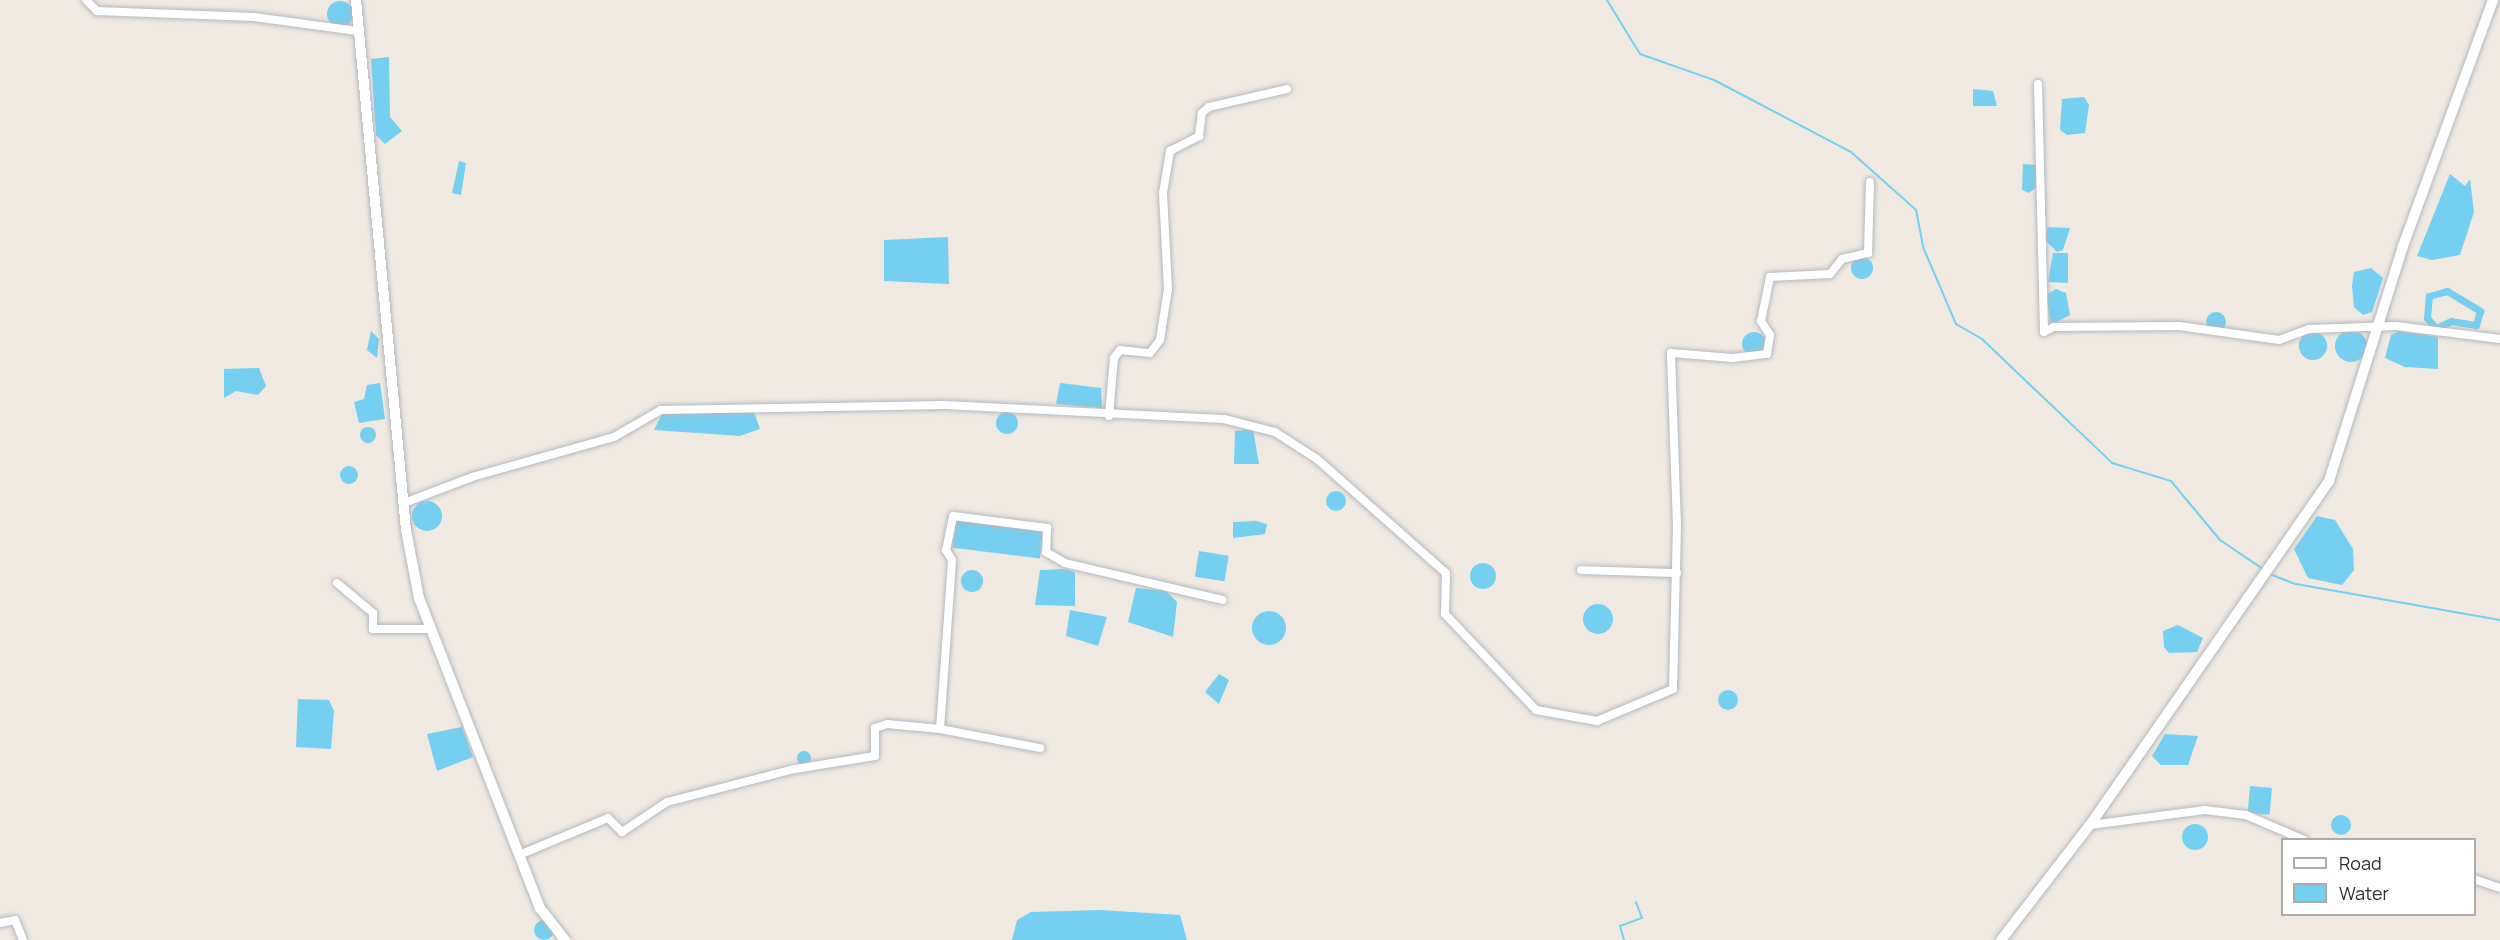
<!DOCTYPE html>
<html>
<head>
<meta charset="utf-8">
<style>
  body { margin:0 }
  #map { position:relative; width:2500px; height:940px; overflow:hidden; background:#efe9e1; font-family:Manrope,sans-serif }
  div>[style] { position:absolute }
  .water>* { inset:0; background:#75cff0; transform-origin:0 0 }
  .round { border-radius:50% }
  .stream>* { height:2px; margin:-1px; padding:0 1px; transform-origin:1px; border-radius:1px; background:#75cff0 }
  .canal>* { height:7px; margin:-3.5px; padding:0 3.5px; transform-origin:3.5px; border-radius:3.5px; background:#75cff0 }
  .roads { filter:drop-shadow(0 0 2px #b4b7c1) drop-shadow(0 0 2px #b4b7c1) }
  .street>* { height:8px; margin:-4px; padding:0 4px; transform-origin:4px; border-radius:4px; background:#fff }
  .secondary>* { height:10px; margin:-5px; padding:0 5px; transform-origin:5px; border-radius:5px; background:#fff }
  span { translate:-50% -50%; white-space:nowrap; text-align:center; line-height:1.15; -webkit-text-stroke:6px #fff; paint-order:stroke }
  .legend { position:absolute; left:2281px; top:838px; width:195px; height:78px; box-sizing:border-box; background:#fff; border:2px solid #ababab; margin:0; padding:8px 10px; list-style:none; font-size:18px; color:#2e2e2e }
  .legend li { display:flex; align-items:center; gap:12px; height:30px }
  .legend b { width:30px; border:2px solid #ababab }
</style>
</head>
<body>
<div id="map">
  <div class="water">
    <i class="round" style="left:327px;top:1px;width:26px;height:26px"></i>
    <i style="clip-path:polygon(389px 57px,390px 117px,402px 131px,385px 144px,376px 135px,371px 59px)"></i>
    <i style="clip-path:polygon(1973px 89px,1993px 91px,1997px 106px,1973px 106px)"></i>
    <i style="clip-path:polygon(2084px 97px,2089px 105px,2085px 133px,2067px 135px,2060px 130px,2062px 99px)"></i>
    <i style="clip-path:polygon(459px 161px,466px 163px,461px 195px,452px 193px)"></i>
    <i style="clip-path:polygon(2023px 164px,2037px 165px,2040px 185px,2029px 193px,2022px 190px)"></i>
    <i style="clip-path:polygon(2450px 174px,2465px 186px,2470px 179px,2474px 212px,2460px 255px,2432px 260px,2417px 256px)"></i>
    <i style="clip-path:polygon(2047px 227px,2070px 228px,2063px 250px,2057px 252px,2046px 241px)"></i>
    <i style="clip-path:polygon(948px 237px,949px 284px,884px 281px,884px 240px)"></i>
    <i style="clip-path:polygon(2053px 253px,2068px 253px,2068px 283px,2048px 282px)"></i>
    <i class="round" style="left:1851px;top:257px;width:22px;height:22px"></i>
    <i style="clip-path:polygon(2371px 268px,2383px 278px,2372px 312px,2363px 315px,2354px 307px,2352px 286px,2354px 272px)"></i>
    <i style="clip-path:polygon(2056px 289px,2066px 293px,2070px 315px,2051px 325px,2046px 295px)"></i>
    <i class="round" style="left:2206px;top:312px;width:20px;height:20px"></i>
    <i class="round" style="left:2335px;top:330px;width:32px;height:32px"></i>
    <i style="clip-path:polygon(371px 331px,379px 339px,377px 358px,367px 350px)"></i>
    <i style="clip-path:polygon(2399px 331px,2438px 337px,2438px 369px,2405px 367px,2385px 358px,2391px 335px)"></i>
    <i class="round" style="left:2299px;top:332px;width:28px;height:28px"></i>
    <i class="round" style="left:1742px;top:332px;width:24px;height:24px"></i>
    <i style="clip-path:polygon(259px 368px,266px 386px,258px 395px,236px 391px,224px 398px,224px 369px)"></i>
    <i style="clip-path:polygon(380px 383px,385px 419px,359px 423px,354px 402px,364px 399px,367px 385px)"></i>
    <i style="clip-path:polygon(1060px 383px,1101px 388px,1102px 408px,1056px 404px)"></i>
    <i style="clip-path:polygon(689px 411px,754px 412px,760px 429px,740px 436px,654px 430px,662px 414px)"></i>
    <i class="round" style="left:996px;top:412px;width:22px;height:22px"></i>
    <i class="round" style="left:360px;top:427px;width:16px;height:16px"></i>
    <i style="clip-path:polygon(1253px 429px,1259px 464px,1234px 464px,1235px 431px)"></i>
    <i class="round" style="left:340px;top:466px;width:18px;height:18px"></i>
    <i class="round" style="left:1326px;top:491px;width:20px;height:20px"></i>
    <i class="round" style="left:412px;top:501px;width:30px;height:30px"></i>
    <i style="clip-path:polygon(2317px 516px,2335px 520px,2353px 549px,2354px 570px,2342px 585px,2308px 578px,2294px 549px)"></i>
    <i style="left:956px;top:519px;width:88px;height:29px;rotate:7deg"></i>
    <i style="clip-path:polygon(1256px 521px,1267px 524px,1265px 534px,1233px 538px,1233px 522px)"></i>
    <i style="left:1199px;top:551px;width:30px;height:26px;rotate:9deg"></i>
    <i class="round" style="left:1470px;top:563px;width:26px;height:26px"></i>
    <i style="clip-path:polygon(1065px 569px,1075px 572px,1075px 606px,1035px 605px,1040px 570px)"></i>
    <i class="round" style="left:961px;top:570px;width:22px;height:22px"></i>
    <i style="clip-path:polygon(1136px 588px,1166px 591px,1177px 602px,1173px 637px,1128px 622px)"></i>
    <i class="round" style="left:1583px;top:604px;width:30px;height:30px"></i>
    <i style="clip-path:polygon(1070px 610px,1107px 617px,1098px 646px,1066px 636px)"></i>
    <i class="round" style="left:1252px;top:611px;width:34px;height:34px"></i>
    <i style="clip-path:polygon(2178px 625px,2203px 638px,2197px 652px,2169px 653px,2164px 647px,2163px 631px)"></i>
    <i style="clip-path:polygon(1219px 674px,1229px 680px,1219px 704px,1205px 692px)"></i>
    <i class="round" style="left:1718px;top:690px;width:20px;height:20px"></i>
    <i style="clip-path:polygon(298px 699px,329px 700px,334px 711px,331px 749px,296px 747px)"></i>
    <i style="clip-path:polygon(462px 727px,473px 757px,437px 771px,427px 734px)"></i>
    <i style="clip-path:polygon(2165px 734px,2198px 736px,2188px 765px,2161px 765px,2152px 756px)"></i>
    <i class="round" style="left:797px;top:751px;width:14px;height:14px"></i>
    <i style="left:2250px;top:786px;width:22px;height:27px;rotate:5deg"></i>
    <i class="round" style="left:2331px;top:815px;width:20px;height:20px"></i>
    <i class="round" style="left:2182px;top:824px;width:26px;height:26px"></i>
    <i style="clip-path:polygon(1100px 910px,1180px 915px,1187px 940px,1012px 940px,1017px 920px,1031px 912px)"></i>
    <i class="round" style="left:534px;top:920px;width:20px;height:20px"></i>
  </div>
  <div class="stream">
    <i style="left:1607px;top:0;width:63px;rotate:58.6deg"></i>
    <i style="left:1640px;top:54px;width:78px;rotate:19.4deg"></i>
    <i style="left:1714px;top:80px;width:155px;rotate:27.7deg"></i>
    <i style="left:1851px;top:152px;width:87px;rotate:41.7deg"></i>
    <i style="left:1916px;top:210px;width:38px;rotate:79deg"></i>
    <i style="left:1923px;top:247px;width:84px;rotate:66.8deg"></i>
    <i style="left:1956px;top:324px;width:30px;rotate:30deg"></i>
    <i style="left:1982px;top:339px;width:180px;rotate:43.6deg"></i>
    <i style="left:2112px;top:463px;width:62px;rotate:17deg"></i>
    <i style="left:2171px;top:481px;width:77px;rotate:50.3deg"></i>
    <i style="left:2220px;top:540px;width:52px;rotate:34deg"></i>
    <i style="left:2272px;top:575px;width:26px;rotate:21deg"></i>
    <i style="left:2296px;top:584px;width:207px;rotate:10deg"></i>
    <i style="left:1624px;top:940px;width:15px;rotate:-106deg"></i>
    <i style="left:1620px;top:926px;width:23px;rotate:-20deg"></i>
    <i style="left:1642px;top:918px;width:17px;rotate:-111deg"></i>
  </div>
  <div class="canal">
    <i style="left:2447px;top:291px;width:39px;rotate:31deg"></i>
    <i style="left:2480px;top:311px;width:15px;rotate:106deg"></i>
    <i style="left:2476px;top:325px;width:25px;rotate:-171deg"></i>
    <i style="left:2451px;top:321px;width:17px;rotate:155deg"></i>
    <i style="left:2436px;top:328px;width:13px;rotate:-132deg"></i>
    <i style="left:2427px;top:318px;width:22px;rotate:-85deg"></i>
    <i style="left:2429px;top:296px;width:19px;rotate:-16deg"></i>
  </div>
  <div class="roads">
    <div class="street">
      <i style="left:86px;top:0;width:16px;rotate:45deg"></i>
      <i style="left:97px;top:11px;width:157px;rotate:2.2deg"></i>
      <i style="left:254px;top:17px;width:104px;rotate:7.7deg"></i>
      <i style="left:2038px;top:84px;width:248px;rotate:88.6deg"></i>
      <i style="left:2044px;top:332px;width:11px;rotate:-27deg"></i>
      <i style="left:2054px;top:327px;width:125px;rotate:-0.5deg"></i>
      <i style="left:2179px;top:326px;width:101px;rotate:8deg"></i>
      <i style="left:2279px;top:340px;width:32px;rotate:-20deg"></i>
      <i style="left:2309px;top:329px;width:87px;rotate:-2deg"></i>
      <i style="left:2396px;top:326px;width:105px;rotate:7.1deg"></i>
      <i style="left:1109px;top:416px;width:58px;rotate:-85.1deg"></i>
      <i style="left:1114px;top:358px;width:10px;rotate:-53deg"></i>
      <i style="left:1120px;top:350px;width:30px;rotate:6deg"></i>
      <i style="left:1150px;top:353px;width:16px;rotate:-52deg"></i>
      <i style="left:1160px;top:340px;width:52px;rotate:-81.1deg"></i>
      <i style="left:1168px;top:289px;width:96px;rotate:-93deg"></i>
      <i style="left:1163px;top:193px;width:43px;rotate:-80.5deg"></i>
      <i style="left:1170px;top:151px;width:33px;rotate:-27deg"></i>
      <i style="left:1199px;top:136px;width:23px;rotate:-83deg"></i>
      <i style="left:1202px;top:113px;width:9px;rotate:-41deg"></i>
      <i style="left:1209px;top:107px;width:80px;rotate:-13deg"></i>
      <i style="left:404px;top:503px;width:73px;rotate:-20.9deg"></i>
      <i style="left:472px;top:477px;width:148px;rotate:-15.7deg"></i>
      <i style="left:614px;top:437px;width:54px;rotate:-29.9deg"></i>
      <i style="left:661px;top:410px;width:284px;rotate:-1deg"></i>
      <i style="left:945px;top:405px;width:279px;rotate:2.9deg"></i>
      <i style="left:1224px;top:419px;width:53px;rotate:14.3deg"></i>
      <i style="left:1275px;top:432px;width:50px;rotate:32.7deg"></i>
      <i style="left:1317px;top:459px;width:172px;rotate:41.5deg"></i>
      <i style="left:1446px;top:573px;width:41px;rotate:91.4deg"></i>
      <i style="left:1445px;top:614px;width:132px;rotate:46.5deg"></i>
      <i style="left:1536px;top:710px;width:62px;rotate:10.2deg"></i>
      <i style="left:1597px;top:721px;width:82px;rotate:-22.8deg"></i>
      <i style="left:1673px;top:689px;width:163px;rotate:-88.6deg"></i>
      <i style="left:1677px;top:526px;width:173px;rotate:-92deg"></i>
      <i style="left:1671px;top:353px;width:62px;rotate:4.6deg"></i>
      <i style="left:1733px;top:358px;width:34px;rotate:-7deg"></i>
      <i style="left:1767px;top:354px;width:19px;rotate:-81deg"></i>
      <i style="left:1770px;top:335px;width:17px;rotate:-123deg"></i>
      <i style="left:1761px;top:321px;width:45px;rotate:-78.4deg"></i>
      <i style="left:1770px;top:277px;width:60px;rotate:-2.9deg"></i>
      <i style="left:1830px;top:274px;width:19px;rotate:-51deg"></i>
      <i style="left:1842px;top:259px;width:27px;rotate:-13deg"></i>
      <i style="left:1868px;top:253px;width:71px;rotate:-88.4deg"></i>
      <i style="left:1581px;top:570px;width:96px;rotate:1.8deg"></i>
      <i style="left:337px;top:583px;width:47px;rotate:39.8deg"></i>
      <i style="left:373px;top:613px;width:16px;rotate:90deg"></i>
      <i style="left:373px;top:629px;width:57px"></i>
      <i style="left:940px;top:729px;width:102px;rotate:10.8deg"></i>
      <i style="left:2090px;top:825px;width:116px;rotate:-7.4deg"></i>
      <i style="left:2205px;top:810px;width:41px;rotate:7deg"></i>
      <i style="left:2246px;top:815px;width:63px;rotate:23.3deg"></i>
      <i style="left:519px;top:855px;width:96px;rotate:-22.6deg"></i>
      <i style="left:608px;top:818px;width:20px;rotate:45deg"></i>
      <i style="left:622px;top:832px;width:54px;rotate:-33.7deg"></i>
      <i style="left:667px;top:802px;width:132px;rotate:-14.5deg"></i>
      <i style="left:795px;top:769px;width:81px;rotate:-9.2deg"></i>
      <i style="left:875px;top:756px;width:28px;rotate:-90deg"></i>
      <i style="left:875px;top:728px;width:13px;rotate:-18deg"></i>
      <i style="left:887px;top:724px;width:53px;rotate:5.4deg"></i>
      <i style="left:940px;top:729px;width:169px;rotate:-85.9deg"></i>
      <i style="left:952px;top:560px;width:12px;rotate:-121deg"></i>
      <i style="left:946px;top:550px;width:35px;rotate:-78deg"></i>
      <i style="left:953px;top:516px;width:95px;rotate:7.3deg"></i>
      <i style="left:1047px;top:528px;width:24px;rotate:92deg"></i>
      <i style="left:1046px;top:552px;width:22px;rotate:30deg"></i>
      <i style="left:1065px;top:563px;width:162px;rotate:13.2deg"></i>
      <i style="left:2474px;top:879px;width:28px;rotate:19deg"></i>
      <i style="left:0;top:923px;width:15px;rotate:-11deg"></i>
      <i style="left:15px;top:920px;width:22px;rotate:68deg"></i>
    </div>
    <div class="secondary">
      <i style="left:356px;top:0;width:532px;rotate:84.61deg"></i>
      <i style="left:406px;top:530px;width:69px;rotate:79.2deg"></i>
      <i style="left:419px;top:598px;width:333px;rotate:68.7deg"></i>
      <i style="left:540px;top:908px;width:41px;rotate:52deg"></i>
      <i style="left:2001px;top:940px;width:145px;rotate:-52.3deg"></i>
      <i style="left:2090px;top:825px;width:419px;rotate:-55.2deg"></i>
      <i style="left:2329px;top:481px;width:246px;rotate:-72.5deg"></i>
      <i style="left:2403px;top:246px;width:262px;rotate:-69.9deg"></i>
    </div>
  </div>
  <ul class="legend">
  <li><b style="height:8px;background:#fff"></b>Road</li>
  <li><b style="height:16px;background:#75cff0"></b>Water</li>
  </ul>
</div>
</body>
</html>
